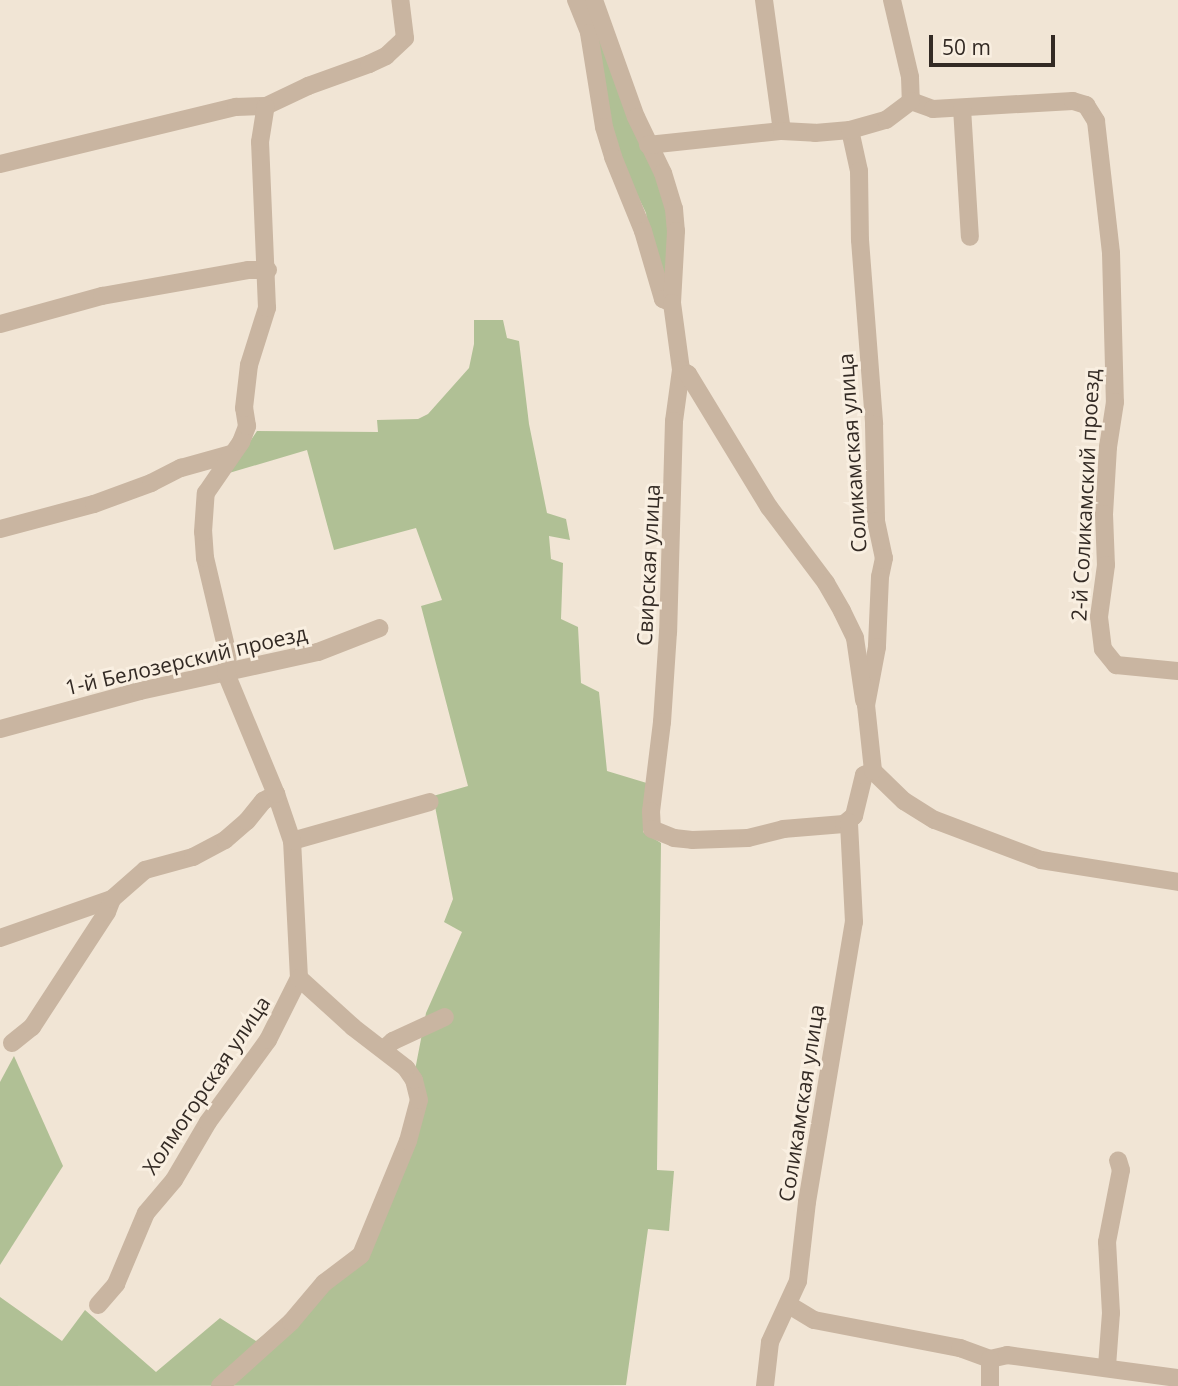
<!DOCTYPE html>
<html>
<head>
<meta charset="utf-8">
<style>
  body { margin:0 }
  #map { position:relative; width:1178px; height:1386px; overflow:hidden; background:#f1e5d5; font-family:"Open Sans",sans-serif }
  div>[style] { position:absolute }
  .green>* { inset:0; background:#b0c095 }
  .minor>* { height:18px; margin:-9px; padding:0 9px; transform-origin:9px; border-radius:9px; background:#c9b5a1 }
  span { translate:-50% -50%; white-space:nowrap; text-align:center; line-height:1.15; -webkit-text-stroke:6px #f9efe1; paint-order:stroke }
  .street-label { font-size:21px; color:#332a24 }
  .scale { position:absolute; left:929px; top:35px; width:126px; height:32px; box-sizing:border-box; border:4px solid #332a24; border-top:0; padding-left:9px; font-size:21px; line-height:24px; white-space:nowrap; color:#332a24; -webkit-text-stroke:5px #f9efe1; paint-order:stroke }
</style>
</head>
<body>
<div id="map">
  <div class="green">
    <i style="clip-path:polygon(583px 0,590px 0,669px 205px,668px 291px,648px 231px,646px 213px,618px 155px)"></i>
    <i style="clip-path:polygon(474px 320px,503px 320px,507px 338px,519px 341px,529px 424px,547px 513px,566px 519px,570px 540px,549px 536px,551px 559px,563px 563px,561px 619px,578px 627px,581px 683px,599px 692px,607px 771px,650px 784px,643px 832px,661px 843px,657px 1170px,674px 1171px,669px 1231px,648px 1229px,626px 1385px,0 1386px,0 1297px,62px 1341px,85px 1310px,156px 1372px,220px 1318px,256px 1341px,284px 1319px,355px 1251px,362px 1241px,415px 1098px,409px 1083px,416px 1065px,426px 1013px,462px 932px,444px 922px,453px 899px,433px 796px,468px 786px,421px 606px,442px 600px,416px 528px,334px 550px,307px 450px,229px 473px,257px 431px,378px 432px,377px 420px,418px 419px,428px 414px,469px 368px,474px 344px)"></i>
    <i style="clip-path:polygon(14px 1056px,63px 1166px,0 1265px,0 1082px)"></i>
  </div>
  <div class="minor">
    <i style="left:576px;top:0;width:35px;rotate:68deg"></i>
    <i style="left:589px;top:33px;width:95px;rotate:80.9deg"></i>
    <i style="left:604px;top:127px;width:31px;rotate:73deg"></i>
    <i style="left:613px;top:157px;width:80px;rotate:67.9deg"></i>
    <i style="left:643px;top:231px;width:71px;rotate:73.6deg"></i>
    <i style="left:663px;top:299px;width:10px;rotate:24deg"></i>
    <i style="left:594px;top:0;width:124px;rotate:70.3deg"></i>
    <i style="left:636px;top:117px;width:62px;rotate:64.3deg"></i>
    <i style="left:663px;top:173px;width:38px;rotate:73deg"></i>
    <i style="left:674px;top:209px;width:22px;rotate:85deg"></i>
    <i style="left:676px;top:231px;width:72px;rotate:93.2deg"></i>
    <i style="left:672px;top:303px;width:68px;rotate:82.3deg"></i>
    <i style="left:681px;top:370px;width:51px;rotate:97.8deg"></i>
    <i style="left:674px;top:421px;width:211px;rotate:91.6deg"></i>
    <i style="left:668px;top:632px;width:90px;rotate:93.8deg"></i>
    <i style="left:662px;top:722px;width:90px;rotate:97deg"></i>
    <i style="left:651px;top:811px;width:18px;rotate:87deg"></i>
    <i style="left:652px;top:829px;width:24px;rotate:22deg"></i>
    <i style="left:674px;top:838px;width:18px;rotate:6deg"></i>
    <i style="left:692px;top:840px;width:56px;rotate:-2deg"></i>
    <i style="left:748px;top:838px;width:36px;rotate:-14deg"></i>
    <i style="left:783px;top:829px;width:61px;rotate:-4.7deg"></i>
    <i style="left:844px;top:824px;width:13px;rotate:-39deg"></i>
    <i style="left:854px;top:816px;width:42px;rotate:-76.3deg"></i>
    <i style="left:864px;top:775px;width:10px;rotate:-24deg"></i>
    <i style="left:873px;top:771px;width:43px;rotate:44.1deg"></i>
    <i style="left:904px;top:801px;width:36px;rotate:32deg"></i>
    <i style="left:935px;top:820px;width:113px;rotate:20.7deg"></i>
    <i style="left:1041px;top:860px;width:139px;rotate:9.1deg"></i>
    <i style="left:764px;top:0;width:132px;rotate:82.2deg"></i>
    <i style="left:892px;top:0;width:79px;rotate:76.8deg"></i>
    <i style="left:910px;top:77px;width:24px;rotate:88deg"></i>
    <i style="left:911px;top:101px;width:23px;rotate:20deg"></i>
    <i style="left:933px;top:109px;width:140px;rotate:-3.3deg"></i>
    <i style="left:1073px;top:101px;width:14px;rotate:17deg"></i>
    <i style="left:1086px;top:105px;width:19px;rotate:58deg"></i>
    <i style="left:1096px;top:121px;width:133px;rotate:83.5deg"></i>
    <i style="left:1111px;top:253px;width:149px;rotate:88.5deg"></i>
    <i style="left:1115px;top:402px;width:46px;rotate:98.8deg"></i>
    <i style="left:1108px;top:447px;width:67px;rotate:93.4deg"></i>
    <i style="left:1104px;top:514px;width:51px;rotate:87.8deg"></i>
    <i style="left:1106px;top:565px;width:52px;rotate:97.7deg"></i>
    <i style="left:1099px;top:617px;width:32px;rotate:83deg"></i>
    <i style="left:1103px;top:649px;width:21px;rotate:51deg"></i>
    <i style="left:1116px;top:665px;width:62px;rotate:5.5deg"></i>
    <i style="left:962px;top:108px;width:129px;rotate:86.5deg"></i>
    <i style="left:850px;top:130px;width:42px;rotate:77.6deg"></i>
    <i style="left:859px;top:171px;width:69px;rotate:89.2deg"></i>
    <i style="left:860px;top:240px;width:185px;rotate:85.6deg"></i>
    <i style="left:874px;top:424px;width:97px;rotate:88.8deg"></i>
    <i style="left:876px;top:521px;width:38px;rotate:78deg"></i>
    <i style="left:884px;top:558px;width:19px;rotate:102deg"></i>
    <i style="left:880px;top:577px;width:70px;rotate:92.5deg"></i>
    <i style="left:877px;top:647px;width:59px;rotate:100.7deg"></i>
    <i style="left:866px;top:705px;width:66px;rotate:83.9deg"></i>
    <i style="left:648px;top:145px;width:135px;rotate:-6deg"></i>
    <i style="left:782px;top:131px;width:33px;rotate:3deg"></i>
    <i style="left:815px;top:133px;width:35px;rotate:-5deg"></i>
    <i style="left:850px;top:130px;width:37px;rotate:-16deg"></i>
    <i style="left:886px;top:120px;width:31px;rotate:-37deg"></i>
    <i style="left:0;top:164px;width:243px;rotate:-13.6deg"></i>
    <i style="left:236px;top:107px;width:30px;rotate:-2deg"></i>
    <i style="left:266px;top:106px;width:47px;rotate:-25.5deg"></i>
    <i style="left:308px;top:86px;width:65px;rotate:-19.8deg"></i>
    <i style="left:369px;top:64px;width:19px;rotate:-25deg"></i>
    <i style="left:386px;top:56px;width:26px;rotate:-43deg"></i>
    <i style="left:405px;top:38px;width:38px;rotate:-97deg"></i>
    <i style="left:0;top:324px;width:106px;rotate:-15.4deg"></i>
    <i style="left:102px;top:296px;width:148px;rotate:-10.1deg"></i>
    <i style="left:248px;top:270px;width:20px"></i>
    <i style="left:681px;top:370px;width:8px;rotate:30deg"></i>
    <i style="left:688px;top:374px;width:156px;rotate:58.7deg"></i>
    <i style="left:769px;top:507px;width:95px;rotate:53.1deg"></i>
    <i style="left:826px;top:583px;width:32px;rotate:60deg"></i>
    <i style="left:842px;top:611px;width:30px;rotate:64deg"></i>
    <i style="left:855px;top:638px;width:63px;rotate:81.7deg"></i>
    <i style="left:0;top:529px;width:97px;rotate:-14.9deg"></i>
    <i style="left:94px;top:504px;width:61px;rotate:-20.2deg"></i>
    <i style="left:151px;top:483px;width:34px;rotate:-27deg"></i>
    <i style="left:181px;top:468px;width:52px;rotate:-15.6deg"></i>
    <i style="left:0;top:729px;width:145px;rotate:-15.2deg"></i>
    <i style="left:140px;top:691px;width:182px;rotate:-12.4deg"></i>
    <i style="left:318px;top:652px;width:66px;rotate:-21.2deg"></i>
    <i style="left:292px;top:841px;width:143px;rotate:-15.8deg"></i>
    <i style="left:0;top:938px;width:119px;rotate:-19.2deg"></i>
    <i style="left:12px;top:1043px;width:26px;rotate:-39deg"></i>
    <i style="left:32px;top:1027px;width:137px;rotate:-56.9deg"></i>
    <i style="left:107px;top:912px;width:14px;rotate:-69deg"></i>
    <i style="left:112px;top:899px;width:44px;rotate:-41.3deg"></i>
    <i style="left:145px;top:870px;width:50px;rotate:-15.2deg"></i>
    <i style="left:193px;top:857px;width:36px;rotate:-28deg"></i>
    <i style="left:225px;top:840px;width:29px;rotate:-41deg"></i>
    <i style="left:247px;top:821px;width:26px;rotate:-51deg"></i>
    <i style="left:263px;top:801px;width:15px;rotate:-28deg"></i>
    <i style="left:384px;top:1049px;width:12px;rotate:-42deg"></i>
    <i style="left:393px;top:1041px;width:57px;rotate:-24.8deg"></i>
    <i style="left:98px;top:1305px;width:28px;rotate:-49deg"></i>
    <i style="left:116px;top:1284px;width:77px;rotate:-67.1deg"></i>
    <i style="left:146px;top:1213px;width:43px;rotate:-49.7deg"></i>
    <i style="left:174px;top:1180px;width:67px;rotate:-59.6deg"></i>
    <i style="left:208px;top:1122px;width:102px;rotate:-53.8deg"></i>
    <i style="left:268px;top:1040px;width:69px;rotate:-63.4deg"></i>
    <i style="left:299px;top:978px;width:137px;rotate:-92.9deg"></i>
    <i style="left:292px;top:841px;width:50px;rotate:-108.8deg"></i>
    <i style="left:276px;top:794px;width:131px;rotate:-112.5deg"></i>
    <i style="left:226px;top:673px;width:18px;rotate:-84deg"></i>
    <i style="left:228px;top:655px;width:100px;rotate:-103.3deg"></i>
    <i style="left:205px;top:558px;width:26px;rotate:-94deg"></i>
    <i style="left:203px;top:532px;width:39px;rotate:-86deg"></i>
    <i style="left:206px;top:493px;width:62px;rotate:-55.5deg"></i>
    <i style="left:241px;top:442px;width:17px;rotate:-69deg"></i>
    <i style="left:247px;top:426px;width:18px;rotate:-99deg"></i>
    <i style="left:244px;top:408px;width:43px;rotate:-83.4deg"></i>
    <i style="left:249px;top:365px;width:60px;rotate:-72.5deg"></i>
    <i style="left:267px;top:308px;width:166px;rotate:-92.4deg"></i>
    <i style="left:260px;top:142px;width:36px;rotate:-81deg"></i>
    <i style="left:789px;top:1305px;width:29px;rotate:31deg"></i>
    <i style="left:814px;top:1320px;width:149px;rotate:10.9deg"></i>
    <i style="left:960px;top:1348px;width:32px;rotate:20deg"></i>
    <i style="left:990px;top:1359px;width:17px;rotate:-13deg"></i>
    <i style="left:1007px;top:1355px;width:173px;rotate:7.7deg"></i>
    <i style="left:1107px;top:1366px;width:53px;rotate:-85.7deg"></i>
    <i style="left:1111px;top:1313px;width:71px;rotate:-93.2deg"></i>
    <i style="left:1107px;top:1242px;width:73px;rotate:-79deg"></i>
    <i style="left:1121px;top:1170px;width:10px;rotate:-107deg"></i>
    <i style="left:220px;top:1386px;width:96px;rotate:-42deg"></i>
    <i style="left:291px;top:1322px;width:51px;rotate:-49.8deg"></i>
    <i style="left:324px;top:1283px;width:46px;rotate:-37.1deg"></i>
    <i style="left:361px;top:1255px;width:123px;rotate:-67.6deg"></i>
    <i style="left:408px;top:1141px;width:42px;rotate:-75deg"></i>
    <i style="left:419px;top:1100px;width:21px;rotate:-104deg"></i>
    <i style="left:414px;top:1080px;width:14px;rotate:-124deg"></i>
    <i style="left:406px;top:1068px;width:67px;rotate:-142.3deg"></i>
    <i style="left:353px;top:1027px;width:73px;rotate:-137.8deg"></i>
    <i style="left:765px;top:1386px;width:44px;rotate:-83.5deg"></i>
    <i style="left:770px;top:1342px;width:67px;rotate:-65.3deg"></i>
    <i style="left:798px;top:1281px;width:80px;rotate:-83.5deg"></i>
    <i style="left:807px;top:1202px;width:284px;rotate:-80.5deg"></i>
    <i style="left:854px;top:922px;width:100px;rotate:-92.9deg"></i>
    <i style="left:990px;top:1386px;width:27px;rotate:-90deg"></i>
  </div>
  <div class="street-label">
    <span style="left:852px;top:453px;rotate:-94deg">Соликамская улица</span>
    <span style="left:1085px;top:495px;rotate:-87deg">2-й Соликамский проезд</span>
    <span style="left:648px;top:565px;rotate:-87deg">Свирская улица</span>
    <span style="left:186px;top:660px;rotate:-13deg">1-й Белозерский проезд</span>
    <span style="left:206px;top:1085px;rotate:-56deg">Холмогорская улица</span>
    <span style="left:801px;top:1103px;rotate:-81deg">Соликамская улица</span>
  </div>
  <div class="scale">50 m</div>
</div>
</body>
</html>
